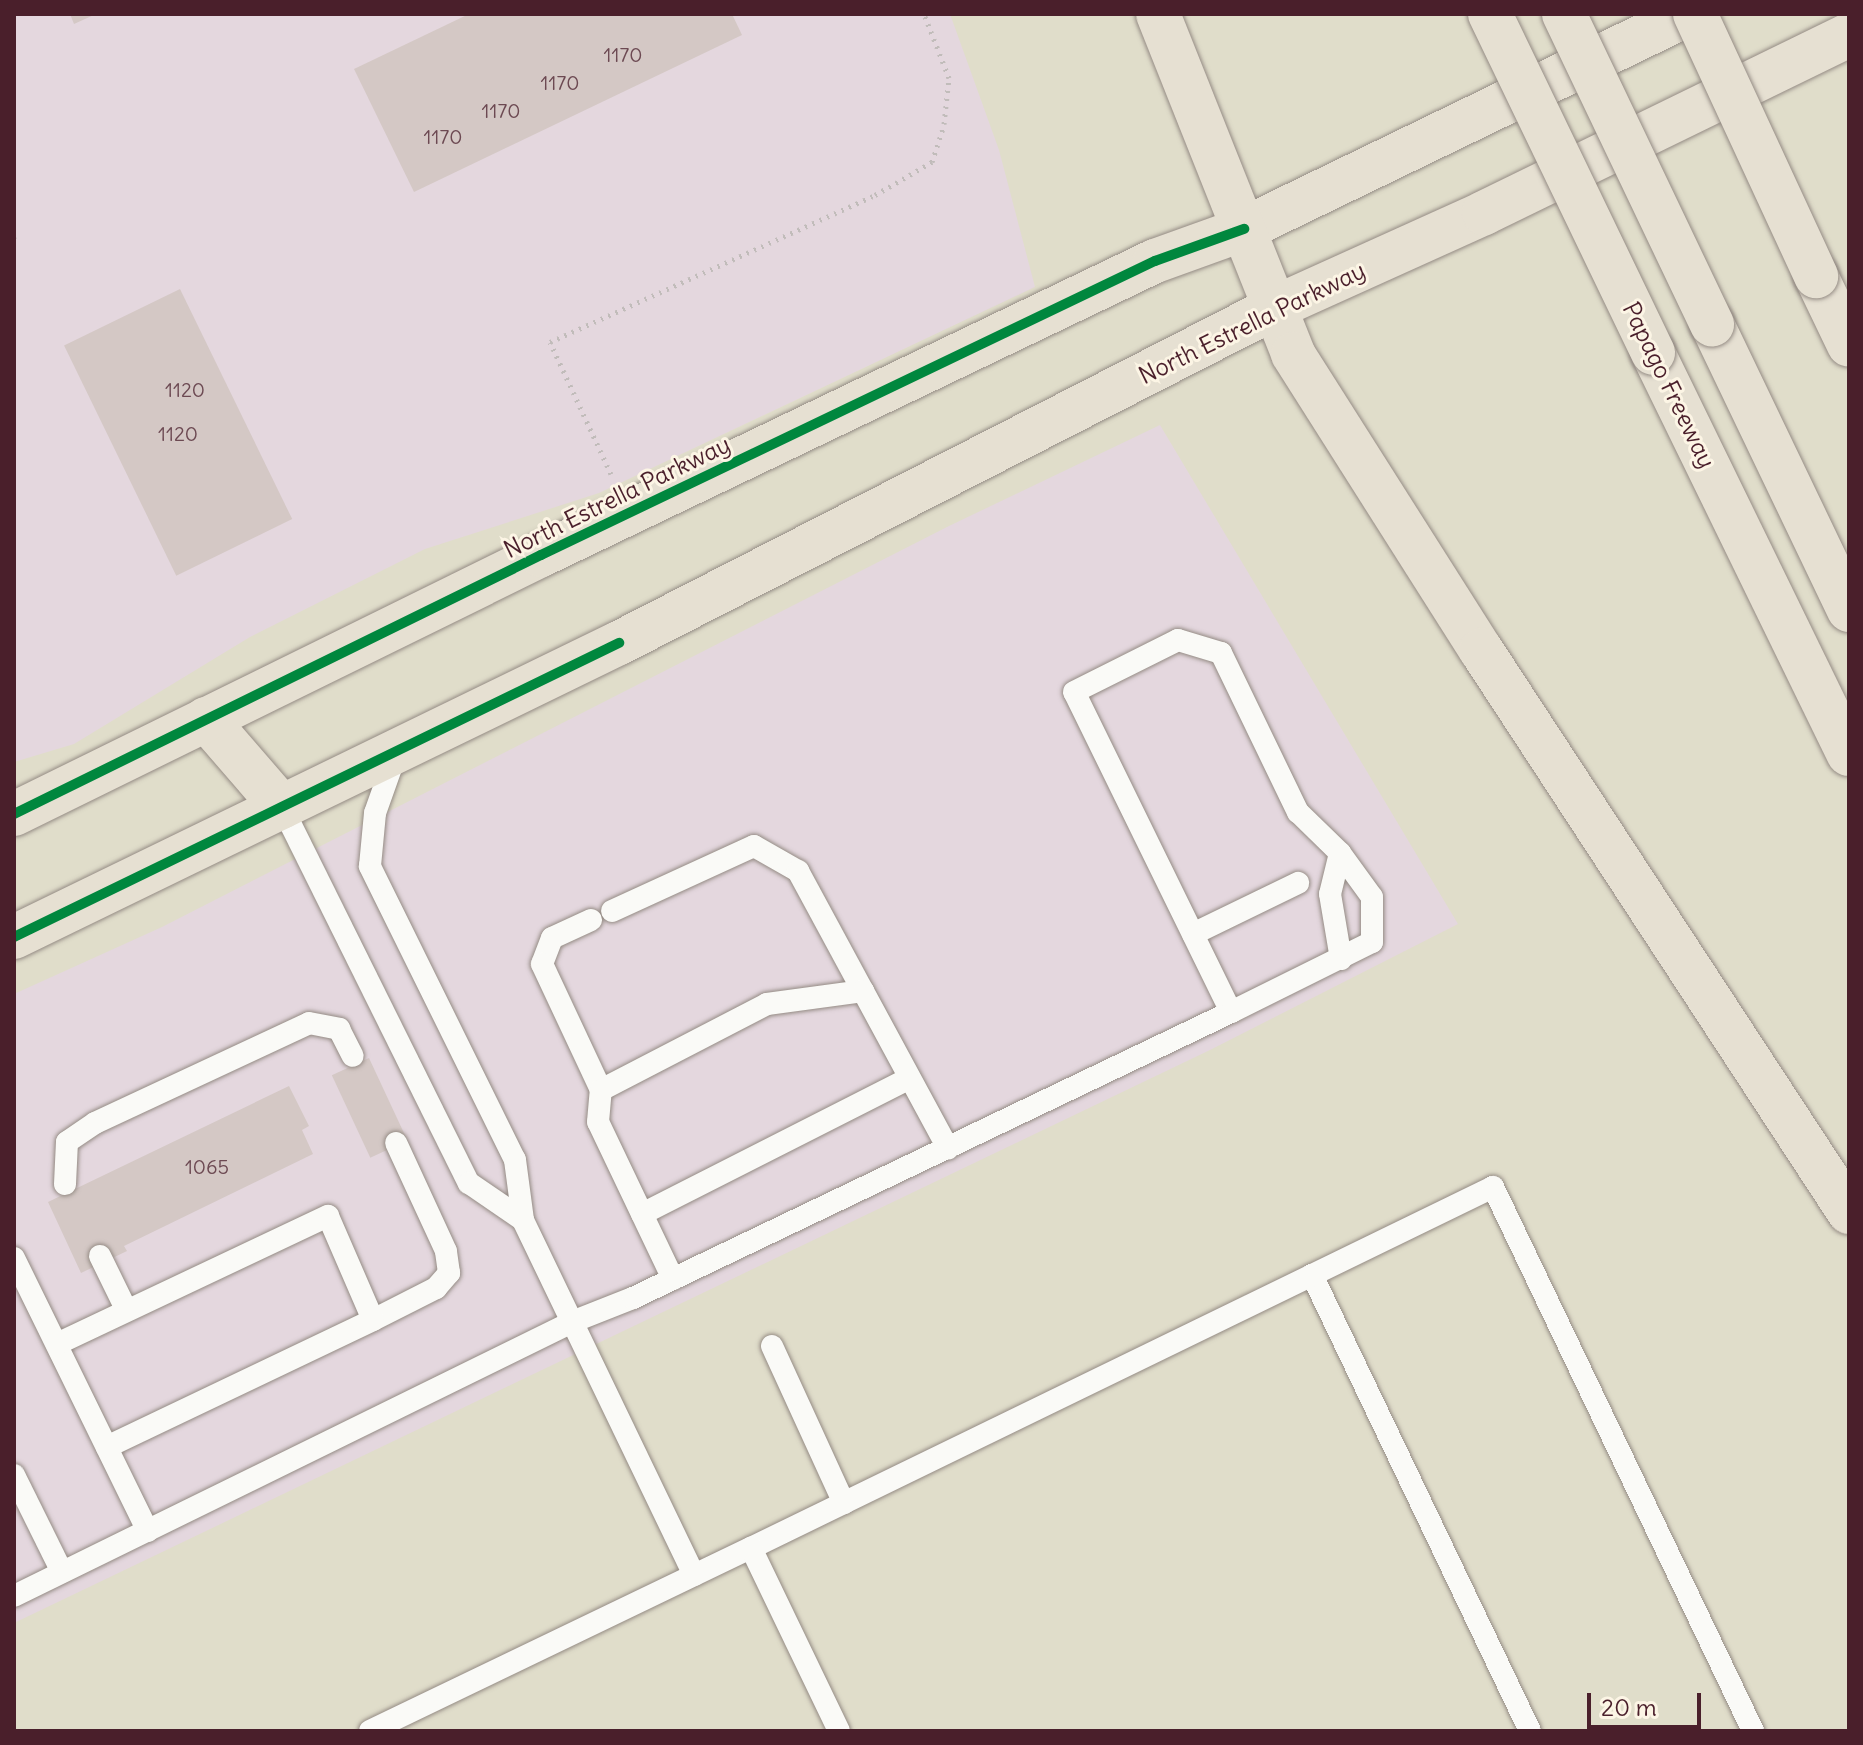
<!DOCTYPE html>
<html>
<head>
<meta charset="utf-8">
<style>
  body { margin:0 }
  #map { position:relative; width:1863px; height:1745px; overflow:hidden; background:#e0ddca; font-family:Delius,sans-serif }
  div>[style] { position:absolute }
  .built>* { inset:0; background:#e4d7de }
  .building>* { inset:0; background:#d4c8c5; transform-origin:0 0 }
  .path>* { height:5px; margin-top:-2.5px; transform-origin:0; background:repeating-linear-gradient(90deg,#c1bcba 0 2px,transparent 0 8px) }
  .roads { filter:drop-shadow(0 0 2px #948b84) drop-shadow(0 0 2px #948b84) }
  .lane>* { height:22px; margin:-11px; padding:0 11px; transform-origin:11px; border-radius:11px; background:#fafaf7 }
  .primary>* { height:44px; margin:-22px; padding:0 22px; transform-origin:22px; border-radius:22px; background:#e6e0d2 }
  .highway>* { height:44px; margin:-22px; padding:0 22px; transform-origin:22px; border-radius:22px; background:#e6e0d2 }
  .bridges { filter:drop-shadow(0 0 2px #948b84) drop-shadow(0 0 2px #948b84) }
  .highway-bridge>* { height:44px; margin:-22px; padding:0 22px; transform-origin:22px; border-radius:22px; background:#e6e0d2 }
  .cycleway>* { height:10px; margin:-5px; padding:0 5px; transform-origin:5px; border-radius:5px; background:#00873e }
  span { translate:-50% -50%; white-space:nowrap; text-align:center; line-height:1.15; -webkit-text-stroke:6px #fcf5e5; paint-order:stroke }
  .number-label { font-size:20px; color:#6c4952 }
  .number-label span { -webkit-text-stroke-width:0 }
  .street-label { font-size:24px; color:#4a1f2b }
  .frame { position:absolute; inset:0; border:16px solid #4a1f2b; pointer-events:none }
  .scale { position:absolute; left:1587px; top:1693px; width:114px; height:36px; box-sizing:border-box; border:4px solid #4a1f2b; border-top:0; padding-left:10px; font-size:24px; line-height:28px; white-space:nowrap; color:#4a1f2b; -webkit-text-stroke:6px #fcf5e5; paint-order:stroke }
</style>
</head>
<body>
<div id="map">
  <div class="built">
    <i style="clip-path:polygon(14px 14px,950px 14px,999px 150px,1035px 287px,599px 493px,425px 549px,250px 637px,74px 744px,14px 762px)"></i>
    <i style="clip-path:polygon(1160px 425px,1458px 924px,1210px 1050px,14px 1623px,14px 994px,162px 927px,949px 526px)"></i>
  </div>
  <div class="building">
    <i style="clip-path:polygon(70px 14px,96px 14px,74px 24px)"></i>
    <i style="clip-path:polygon(469px 14px,732px 14px,742px 35px,414px 192px,354px 69px)"></i>
    <i style="left:180px;top:289px;width:256px;height:129px;rotate:64deg"></i>
    <i style="left:369px;top:1058px;width:91px;height:41px;rotate:65deg"></i>
    <i style="clip-path:polygon(289px 1086px,309px 1126px,302px 1130px,313px 1154px,124px 1246px,127px 1251px,81px 1273px,48px 1202px)"></i>
  </div>
  <div class="path">
    <i style="left:14px;top:237px;width:6px;rotate:90deg"></i>
    <i style="left:611px;top:474px;width:145px;rotate:-114.8deg"></i>
    <i style="left:550px;top:342px;width:357px;rotate:-24.3deg"></i>
    <i style="left:875px;top:195px;width:66px;rotate:-30.1deg"></i>
    <i style="left:932px;top:162px;width:40px;rotate:-72deg"></i>
    <i style="left:944px;top:124px;width:46px;rotate:-83.8deg"></i>
    <i style="left:949px;top:78px;width:69px;rotate:-111.3deg"></i>
  </div>
  <div class="roads">
    <div class="lane">
      <i style="left:282px;top:807px;width:420px;rotate:63.6deg"></i>
      <i style="left:469px;top:1183px;width:65px;rotate:34.4deg"></i>
      <i style="left:1340px;top:853px;width:42px;rotate:103.7deg"></i>
      <i style="left:1330px;top:894px;width:66px;rotate:80.4deg"></i>
      <i style="left:612px;top:911px;width:156px;rotate:-24.6deg"></i>
      <i style="left:754px;top:846px;width:51px;rotate:29.6deg"></i>
      <i style="left:798px;top:871px;width:136px;rotate:61.6deg"></i>
      <i style="left:591px;top:920px;width:43px;rotate:155.2deg"></i>
      <i style="left:552px;top:938px;width:28px;rotate:111deg"></i>
      <i style="left:542px;top:964px;width:139px;rotate:64.9deg"></i>
      <i style="left:1193px;top:934px;width:117px;rotate:-25.9deg"></i>
      <i style="left:65px;top:1184px;width:42px;rotate:-87.3deg"></i>
      <i style="left:67px;top:1142px;width:34px;rotate:-34deg"></i>
      <i style="left:95px;top:1123px;width:236px;rotate:-25deg"></i>
      <i style="left:309px;top:1023px;width:31px;rotate:11deg"></i>
      <i style="left:339px;top:1029px;width:30px;rotate:63deg"></i>
      <i style="left:642px;top:1214px;width:298px;rotate:-26.9deg"></i>
      <i style="left:100px;top:1256px;width:59px;rotate:63.9deg"></i>
      <i style="left:14px;top:1258px;width:304px;rotate:63.9deg"></i>
      <i style="left:1312px;top:1275px;width:505px;rotate:64.45deg"></i>
      <i style="left:673px;top:1279px;width:174px;rotate:-115.5deg"></i>
      <i style="left:598px;top:1122px;width:32px;rotate:-85deg"></i>
      <i style="left:601px;top:1090px;width:187px;rotate:-27.4deg"></i>
      <i style="left:767px;top:1004px;width:97px;rotate:-7.7deg"></i>
      <i style="left:863px;top:991px;width:179px;rotate:61.6deg"></i>
      <i style="left:373px;top:1320px;width:71px;rotate:-26.9deg"></i>
      <i style="left:436px;top:1288px;width:20px;rotate:-49deg"></i>
      <i style="left:449px;top:1273px;width:22px;rotate:-98deg"></i>
      <i style="left:446px;top:1251px;width:119px;rotate:-114.8deg"></i>
      <i style="left:57px;top:1344px;width:300px;rotate:-25.3deg"></i>
      <i style="left:328px;top:1216px;width:113px;rotate:66.6deg"></i>
      <i style="left:373px;top:1320px;width:295px;rotate:154.5deg"></i>
      <i style="left:772px;top:1346px;width:173px;rotate:65.4deg"></i>
      <i style="left:14px;top:1475px;width:108px;rotate:63.7deg"></i>
      <i style="left:751px;top:1548px;width:825px;rotate:-25.94deg"></i>
      <i style="left:1493px;top:1187px;width:603px;rotate:64.45deg"></i>
      <i style="left:694px;top:1575px;width:281px;rotate:-115.7deg"></i>
      <i style="left:572px;top:1322px;width:66px;rotate:-21.5deg"></i>
      <i style="left:633px;top:1298px;width:663px;rotate:-25.56deg"></i>
      <i style="left:1231px;top:1012px;width:356px;rotate:-116.1deg"></i>
      <i style="left:1074px;top:692px;width:116px;rotate:-26.6deg"></i>
      <i style="left:1178px;top:640px;width:45px;rotate:16.8deg"></i>
      <i style="left:1221px;top:653px;width:177px;rotate:64.2deg"></i>
      <i style="left:1298px;top:812px;width:59px;rotate:44.3deg"></i>
      <i style="left:1340px;top:853px;width:54px;rotate:54deg"></i>
      <i style="left:1372px;top:897px;width:45px;rotate:90deg"></i>
      <i style="left:1372px;top:942px;width:157px;rotate:153.6deg"></i>
      <i style="left:14px;top:1596px;width:622px;rotate:-26.15deg"></i>
      <i style="left:572px;top:1322px;width:113px;rotate:-115.7deg"></i>
      <i style="left:523px;top:1220px;width:61px;rotate:-97.6deg"></i>
      <i style="left:515px;top:1160px;width:328px;rotate:-116.3deg"></i>
      <i style="left:370px;top:866px;width:53px;rotate:-84.6deg"></i>
      <i style="left:375px;top:813px;width:63px;rotate:-70.4deg"></i>
      <i style="left:370px;top:1731px;width:423px;rotate:-25.7deg"></i>
      <i style="left:751px;top:1548px;width:203px;rotate:64.3deg"></i>
    </div>
    <div class="primary">
      <i style="left:206px;top:719px;width:116px;rotate:49.2deg"></i>
      <i style="left:14px;top:814px;width:587px;rotate:-26.17deg"></i>
      <i style="left:541px;top:555px;width:681px;rotate:-25.59deg"></i>
      <i style="left:1155px;top:261px;width:95px;rotate:-19.8deg"></i>
      <i style="left:1244px;top:229px;width:494px;rotate:-25.8deg"></i>
      <i style="left:14px;top:937px;width:673px;rotate:-25.92deg"></i>
      <i style="left:619px;top:643px;width:736px;rotate:-27.09deg"></i>
      <i style="left:1274px;top:308px;width:230px;rotate:-24.3deg"></i>
      <i style="left:1484px;top:213px;width:406px;rotate:-26deg"></i>
    </div>
    <div class="highway">
      <i style="left:1158px;top:14px;width:366px;rotate:68.3deg"></i>
      <i style="left:1293px;top:354px;width:351px;rotate:57.6deg"></i>
      <i style="left:1481px;top:650px;width:672px;rotate:56.78deg"></i>
      <i style="left:1816px;top:276px;width:76px;rotate:64.4deg"></i>
      <i style="left:1712px;top:324px;width:317px;rotate:64.4deg"></i>
      <i style="left:1653px;top:353px;width:446px;rotate:64deg"></i>
    </div>
  </div>
  <div class="bridges">
    <div class="highway-bridge">
      <i style="left:1490px;top:14px;width:376px;rotate:64.3deg"></i>
      <i style="left:1564px;top:14px;width:344px;rotate:64.5deg"></i>
      <i style="left:1695px;top:14px;width:289px;rotate:65.2deg"></i>
    </div>
  </div>
  <div class="cycleway">
    <i style="left:14px;top:814px;width:587px;rotate:-26.17deg"></i>
    <i style="left:541px;top:555px;width:681px;rotate:-25.59deg"></i>
    <i style="left:1155px;top:261px;width:95px;rotate:-19.8deg"></i>
    <i style="left:14px;top:937px;width:673px;rotate:-25.92deg"></i>
  </div>
  <div class="number-label">
    <span style="left:623px;top:54px">1170</span>
    <span style="left:560px;top:82px">1170</span>
    <span style="left:501px;top:110px">1170</span>
    <span style="left:443px;top:136px">1170</span>
    <span style="left:185px;top:389px">1120</span>
    <span style="left:178px;top:433px">1120</span>
    <span style="left:207px;top:1166px">1065</span>
  </div>
  <div class="street-label">
    <span style="left:1252px;top:323px;rotate:-26deg">North Estrella Parkway</span>
    <span style="left:1669px;top:385px;rotate:64deg">Papago Freeway</span>
    <span style="left:617px;top:497px;rotate:-26deg">North Estrella Parkway</span>
  </div>
  <div class="frame"></div>
  <div class="scale">20 m</div>
</div>
</body>
</html>
